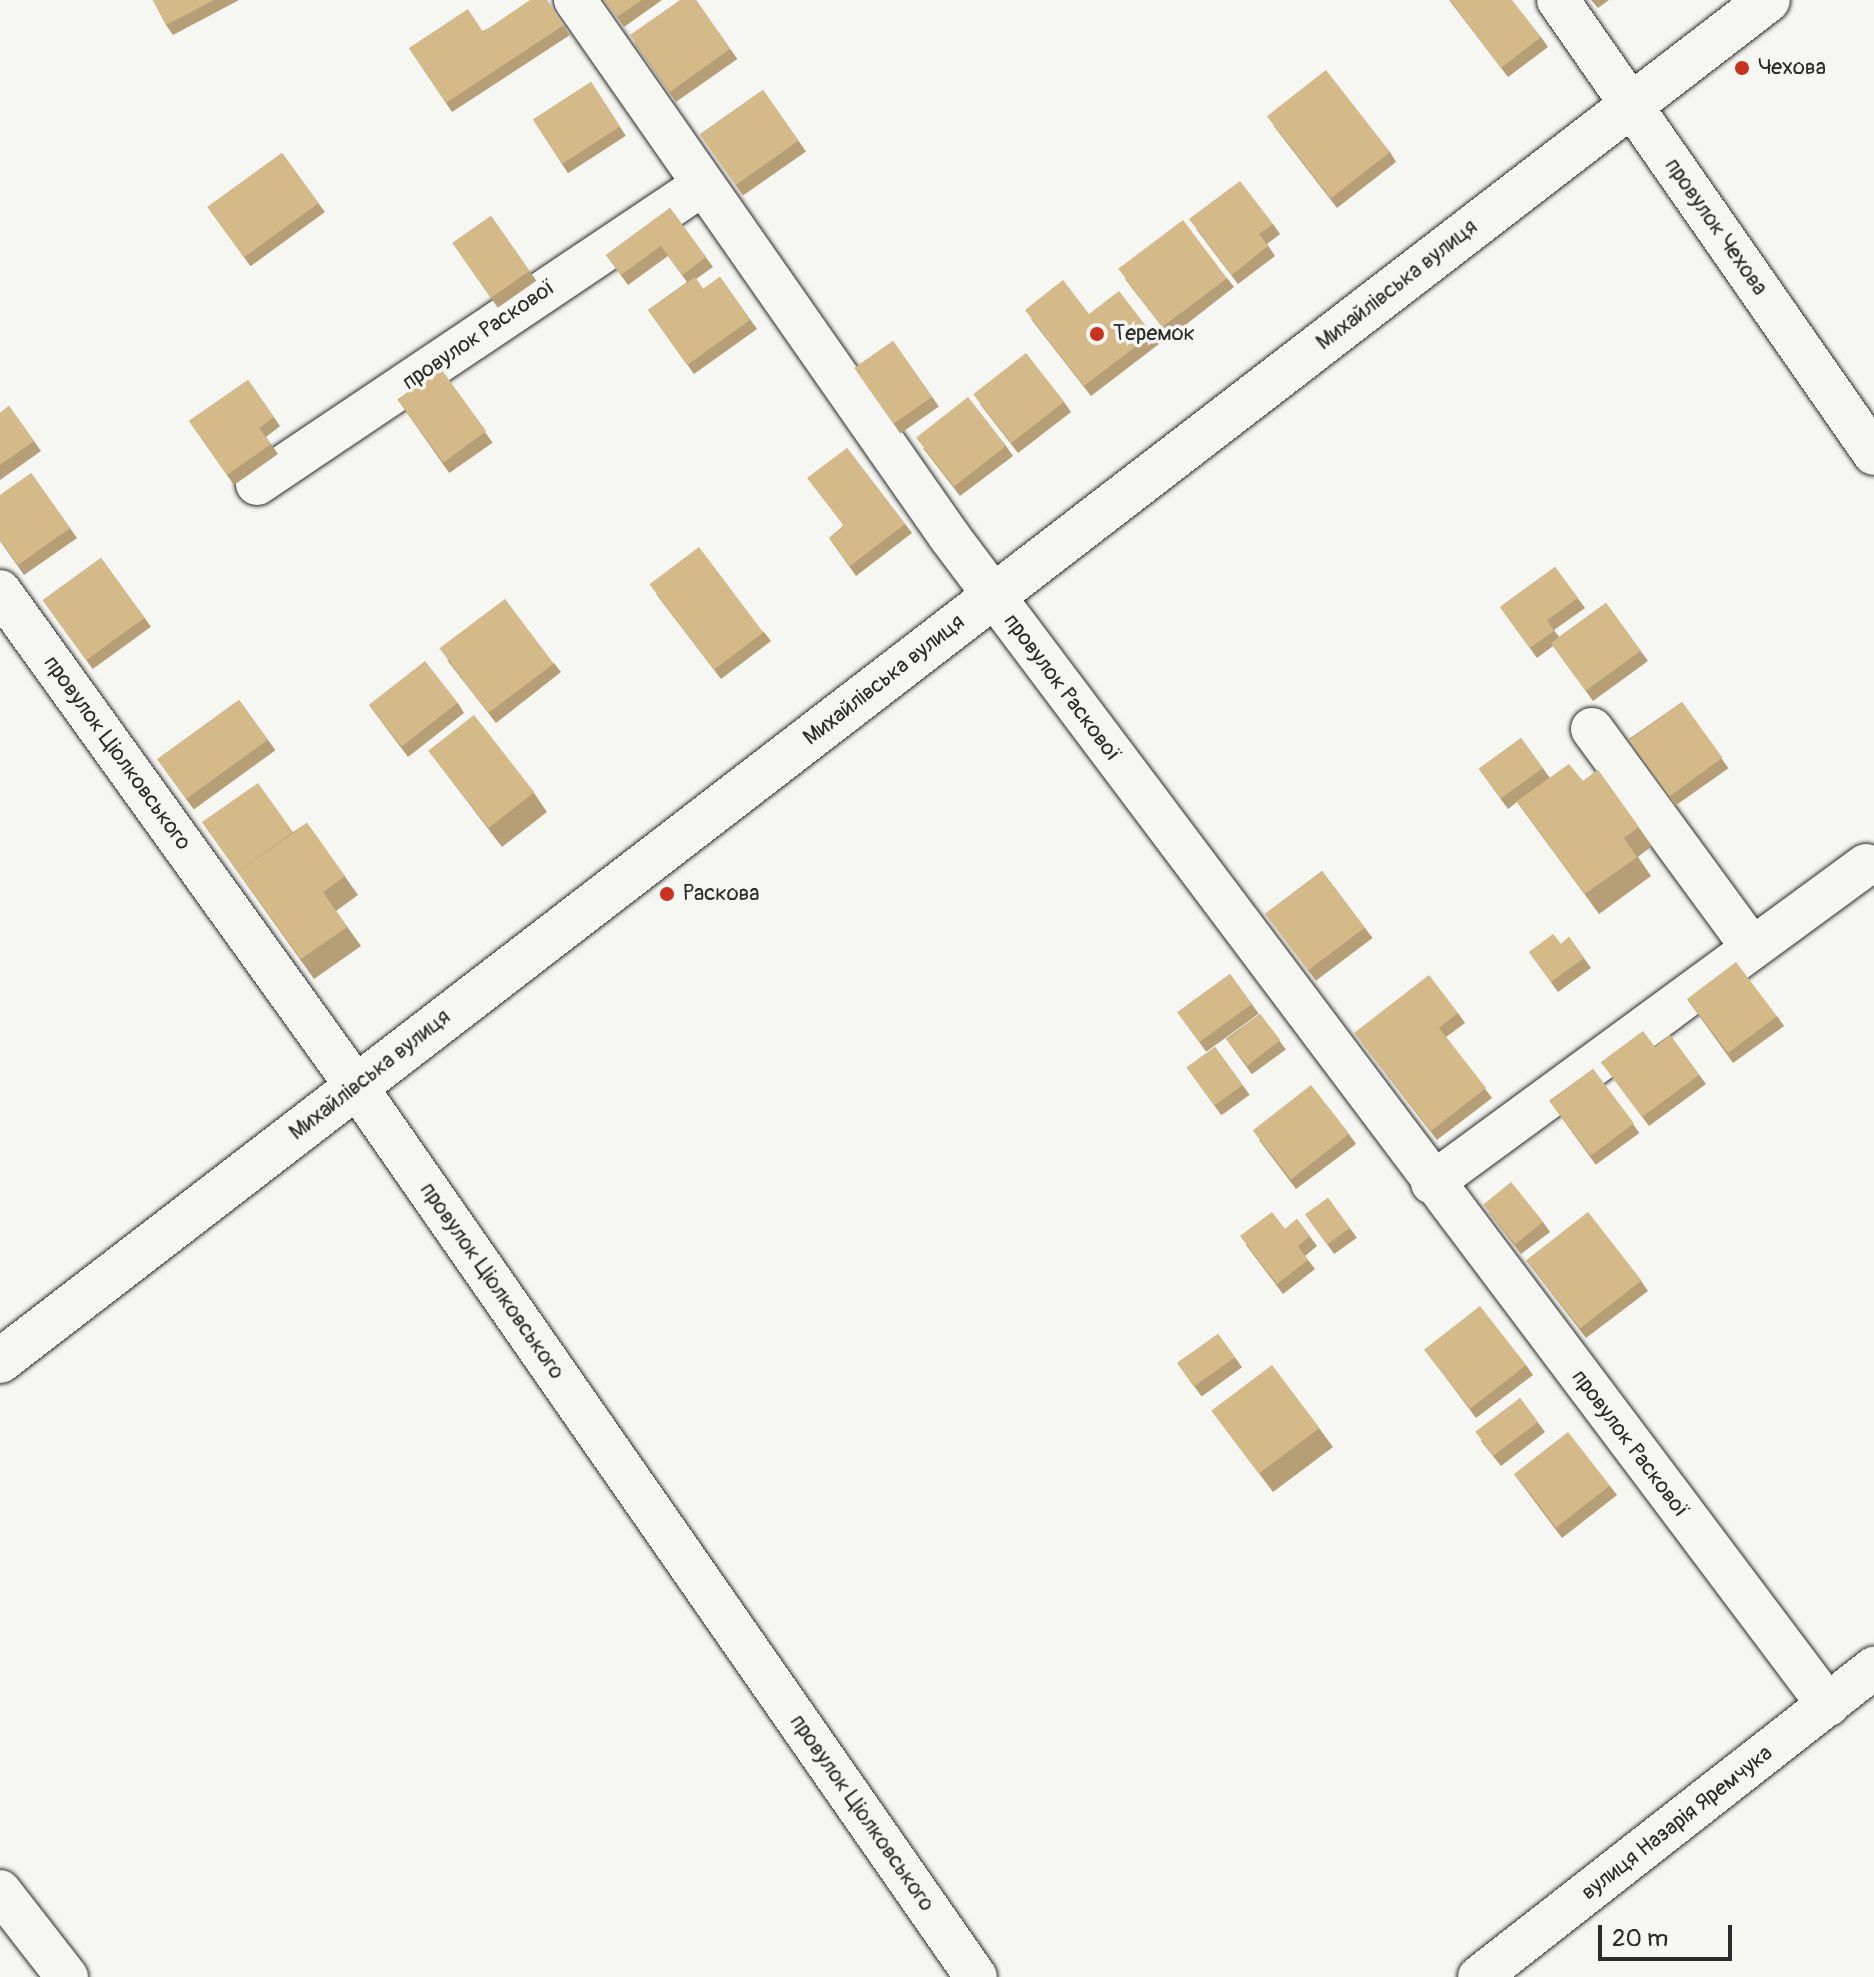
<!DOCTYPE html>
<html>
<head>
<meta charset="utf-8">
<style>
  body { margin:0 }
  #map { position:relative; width:1874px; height:1977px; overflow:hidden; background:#f6f6f2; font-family:Pangolin,sans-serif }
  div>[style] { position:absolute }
  .roads { filter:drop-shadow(0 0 2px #2b2b2b) drop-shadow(0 0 2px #2b2b2b) }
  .street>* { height:42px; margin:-21px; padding:0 21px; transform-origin:21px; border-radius:21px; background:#f6f6f2 }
  .secondary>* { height:44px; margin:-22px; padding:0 22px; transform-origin:22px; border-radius:22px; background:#f6f6f2 }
  .wall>* { inset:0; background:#b69f76; transform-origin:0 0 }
  .building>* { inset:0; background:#d4b989; transform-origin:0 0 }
  .dots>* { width:22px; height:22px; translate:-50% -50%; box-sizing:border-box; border:4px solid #f6f6f2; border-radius:50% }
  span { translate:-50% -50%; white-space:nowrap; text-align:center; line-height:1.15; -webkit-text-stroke:7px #f6f6f2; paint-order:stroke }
  .poi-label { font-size:22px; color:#2b2b2b }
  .left { translate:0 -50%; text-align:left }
  .street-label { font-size:22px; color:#2b2b2b }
  .scale { position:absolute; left:1598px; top:1925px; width:134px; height:36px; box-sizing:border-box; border:4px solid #2b2b2b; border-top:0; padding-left:10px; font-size:24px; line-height:28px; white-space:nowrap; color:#2b2b2b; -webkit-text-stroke:6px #f6f6f2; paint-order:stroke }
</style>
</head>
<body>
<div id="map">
  <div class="roads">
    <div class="street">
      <i style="left:575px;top:0;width:654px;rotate:55.09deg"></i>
      <i style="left:949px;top:536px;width:1463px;rotate:53.06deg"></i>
      <i style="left:1558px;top:0;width:553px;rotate:55.16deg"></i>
      <i style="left:257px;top:484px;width:535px;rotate:-33.87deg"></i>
      <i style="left:0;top:591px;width:610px;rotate:54.28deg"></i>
      <i style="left:356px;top:1086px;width:1085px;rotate:55.17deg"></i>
      <i style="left:1592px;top:729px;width:271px;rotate:53.8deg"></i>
      <i style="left:1432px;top:1183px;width:538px;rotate:-36.23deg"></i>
      <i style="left:0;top:1891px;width:109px;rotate:52.1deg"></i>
      <i style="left:1479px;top:1977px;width:502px;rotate:-38.04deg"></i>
    </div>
    <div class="secondary">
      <i style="left:0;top:1361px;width:2231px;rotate:-37.59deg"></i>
    </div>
  </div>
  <div class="wall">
    <i style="clip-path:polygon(153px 0,239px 0,173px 35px,166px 25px)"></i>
    <i style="clip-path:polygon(547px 0,570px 35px,452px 112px,409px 48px,483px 31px)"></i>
    <i style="clip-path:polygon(604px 0,662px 0,624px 27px)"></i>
    <i style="left:696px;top:0;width:72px;height:75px;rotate:55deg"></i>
    <i style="clip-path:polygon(1449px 0,1541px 37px,1548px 47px,1508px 77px)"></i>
    <i style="clip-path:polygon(1591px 0,1609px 0,1598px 8px)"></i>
    <i style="left:591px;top:82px;width:64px;height:69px;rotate:57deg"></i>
    <i style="left:763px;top:90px;width:75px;height:77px;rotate:55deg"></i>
    <i style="clip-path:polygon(1273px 125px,1390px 152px,1396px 162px,1337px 208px)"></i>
    <i style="left:282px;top:153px;width:73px;height:92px;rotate:54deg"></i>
    <i style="clip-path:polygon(670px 208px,713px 267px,696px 279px,703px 289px,720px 277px,757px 329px,694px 374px,648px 310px,687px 282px,668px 256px,628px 285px,606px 255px)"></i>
    <i style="left:491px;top:216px;width:79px;height:47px;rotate:55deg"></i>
    <i style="clip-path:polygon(1273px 224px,1280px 234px,1267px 244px,1275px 256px,1238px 284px,1196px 229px)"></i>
    <i style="clip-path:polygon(1227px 278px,1234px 287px,1170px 337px,1125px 279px)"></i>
    <i style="clip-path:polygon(1089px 314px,1152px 334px,1159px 344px,1091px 396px,1031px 319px)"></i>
    <i style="left:893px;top:341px;width:80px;height:47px;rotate:55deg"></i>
    <i style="left:441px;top:369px;width:90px;height:53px;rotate:55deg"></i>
    <i style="clip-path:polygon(248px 380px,280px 426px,266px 437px,278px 454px,234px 485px,189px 421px)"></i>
    <i style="clip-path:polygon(1064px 402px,1071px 412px,1018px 453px,980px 404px)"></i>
    <i style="clip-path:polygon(9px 406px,41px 451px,0 480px,0 413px)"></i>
    <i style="clip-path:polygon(1006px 446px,1013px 456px,960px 496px,923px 448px)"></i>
    <i style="clip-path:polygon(847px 448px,912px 533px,856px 576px,829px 538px,843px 526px)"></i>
    <i style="clip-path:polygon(31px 473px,77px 538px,24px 575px,0 541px)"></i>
    <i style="left:101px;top:558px;width:85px;height:72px;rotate:54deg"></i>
    <i style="clip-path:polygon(1555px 567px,1585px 608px,1554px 630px,1559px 637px,1606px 603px,1648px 661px,1593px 701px,1553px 646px,1537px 658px,1500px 607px)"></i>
    <i style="clip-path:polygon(656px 594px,764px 632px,771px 641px,721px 679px)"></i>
    <i style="clip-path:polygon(447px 660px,554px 663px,561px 672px,496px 723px)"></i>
    <i style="left:239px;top:700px;width:62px;height:101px;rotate:54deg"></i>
    <i style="left:1682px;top:702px;width:81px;height:65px;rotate:55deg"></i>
    <i style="clip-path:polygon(458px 703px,464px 713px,408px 757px,369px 705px)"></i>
    <i style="clip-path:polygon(1521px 738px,1550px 778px,1583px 781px,1598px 770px,1652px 846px,1638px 857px,1651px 876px,1599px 914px,1517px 802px,1508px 809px,1479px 769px)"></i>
    <i style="clip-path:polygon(428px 750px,534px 793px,547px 812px,502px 847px)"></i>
    <i style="clip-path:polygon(202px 822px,293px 832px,307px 823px,358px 895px,336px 911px,361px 946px,314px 979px)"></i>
    <i style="left:1322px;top:871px;width:84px;height:71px;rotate:53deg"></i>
    <i style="clip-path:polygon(1569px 937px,1591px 968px,1558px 992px,1529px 952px,1561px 944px)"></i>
    <i style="left:1230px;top:974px;width:49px;height:65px;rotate:54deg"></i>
    <i style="clip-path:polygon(1687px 999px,1777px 1016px,1784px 1026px,1733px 1063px)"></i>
    <i style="clip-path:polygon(1458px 1013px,1465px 1023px,1446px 1037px,1492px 1098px,1437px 1140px,1361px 1042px)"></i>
    <i style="left:1260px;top:1014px;width:44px;height:42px;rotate:54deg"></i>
    <i style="clip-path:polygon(1670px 1035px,1706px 1084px,1649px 1126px,1601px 1062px,1655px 1047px)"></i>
    <i style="left:1215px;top:1047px;width:59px;height:35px;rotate:54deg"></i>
    <i style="left:1593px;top:1069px;width:79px;height:54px;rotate:54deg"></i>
    <i style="clip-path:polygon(1349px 1134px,1356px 1144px,1296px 1189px,1259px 1140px)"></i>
    <i style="left:1328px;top:1198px;width:49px;height:28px;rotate:54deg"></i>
    <i style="clip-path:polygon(1489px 1213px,1543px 1222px,1550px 1232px,1521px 1254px)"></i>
    <i style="clip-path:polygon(1297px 1219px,1317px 1246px,1305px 1256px,1315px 1269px,1283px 1294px,1246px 1245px,1285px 1229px)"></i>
    <i style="clip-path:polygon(1526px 1260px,1641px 1281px,1648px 1291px,1586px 1338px)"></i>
    <i style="left:1218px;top:1334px;width:41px;height:50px;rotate:54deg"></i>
    <i style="clip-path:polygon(1431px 1358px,1526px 1365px,1533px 1375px,1476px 1418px)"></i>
    <i style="clip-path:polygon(1520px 1398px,1545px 1432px,1501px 1466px,1481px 1441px)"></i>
    <i style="clip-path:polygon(1212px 1411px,1319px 1428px,1333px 1447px,1273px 1492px)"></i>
    <i style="clip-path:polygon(1514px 1474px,1610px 1486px,1617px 1495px,1562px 1538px)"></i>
  </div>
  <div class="building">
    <i style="clip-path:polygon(153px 0,214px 0,166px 25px)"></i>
    <i style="clip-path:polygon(530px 0,547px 0,564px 25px,446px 103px,409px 48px,468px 9px,483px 32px)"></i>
    <i style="clip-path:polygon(604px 0,642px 0,617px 17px)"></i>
    <i style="clip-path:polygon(680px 0,696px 0,730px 49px,670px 92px,630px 35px)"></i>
    <i style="clip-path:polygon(1450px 0,1512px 0,1541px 37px,1501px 68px)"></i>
    <i style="left:1326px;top:70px;width:104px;height:75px;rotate:52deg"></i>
    <i style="left:591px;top:82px;width:53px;height:69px;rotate:57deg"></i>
    <i style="left:763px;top:90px;width:62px;height:77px;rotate:55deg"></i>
    <i style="left:282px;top:153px;width:62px;height:92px;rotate:54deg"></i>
    <i style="clip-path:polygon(1240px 181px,1273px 224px,1259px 234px,1268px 246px,1232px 275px,1189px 219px)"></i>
    <i style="clip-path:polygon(670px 208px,706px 257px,682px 275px,661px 246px,621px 275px,606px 255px)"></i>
    <i style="left:491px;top:216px;width:67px;height:47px;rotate:55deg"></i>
    <i style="left:1183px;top:220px;width:73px;height:81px;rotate:53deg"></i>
    <i style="clip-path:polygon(695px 277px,703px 289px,720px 277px,750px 320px,687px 365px,648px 310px)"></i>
    <i style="clip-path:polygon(1063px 280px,1089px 314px,1119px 291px,1152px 334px,1084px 386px,1025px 310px)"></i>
    <i style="left:893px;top:341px;width:68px;height:47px;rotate:55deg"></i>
    <i style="left:1026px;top:353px;width:62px;height:67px;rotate:52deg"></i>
    <i style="left:441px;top:369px;width:77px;height:53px;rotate:54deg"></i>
    <i style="clip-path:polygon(248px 380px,274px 417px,259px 428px,271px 444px,227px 475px,189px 421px)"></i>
    <i style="left:968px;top:397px;width:62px;height:66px;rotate:52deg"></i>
    <i style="clip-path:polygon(9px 406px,34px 441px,0 465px,0 413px)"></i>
    <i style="clip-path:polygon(847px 448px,905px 524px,850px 566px,829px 538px,844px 526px,807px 478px)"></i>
    <i style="clip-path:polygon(31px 473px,70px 528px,18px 565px,0 540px,0 495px)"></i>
    <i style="left:699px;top:547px;width:107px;height:62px;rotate:53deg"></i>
    <i style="left:101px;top:558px;width:74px;height:72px;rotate:54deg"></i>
    <i style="clip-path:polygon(1555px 567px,1578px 598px,1547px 620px,1554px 631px,1530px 648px,1500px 607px)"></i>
    <i style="left:505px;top:599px;width:81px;height:82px;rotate:53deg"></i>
    <i style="left:1606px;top:603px;width:59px;height:68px;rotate:54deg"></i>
    <i style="left:425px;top:661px;width:53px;height:71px;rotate:52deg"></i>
    <i style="left:239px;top:700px;width:49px;height:101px;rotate:54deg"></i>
    <i style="left:1682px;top:702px;width:69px;height:65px;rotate:54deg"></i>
    <i style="left:474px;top:715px;width:98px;height:58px;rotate:52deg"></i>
    <i style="left:1521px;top:738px;width:37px;height:52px;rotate:54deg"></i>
    <i style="clip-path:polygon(1569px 764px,1583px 781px,1598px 770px,1639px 827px,1624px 838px,1637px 857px,1585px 894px,1517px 801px)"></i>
    <i style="clip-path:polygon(258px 783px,293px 832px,238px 872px,242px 878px,202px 822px)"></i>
    <i style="clip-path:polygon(307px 823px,345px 876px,323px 892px,347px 927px,301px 959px,238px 872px)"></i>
    <i style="left:1322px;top:871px;width:71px;height:71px;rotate:53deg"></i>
    <i style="clip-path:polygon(1553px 934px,1561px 944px,1569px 937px,1584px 958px,1551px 982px,1529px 952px)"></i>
    <i style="left:1736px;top:962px;width:68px;height:61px;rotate:53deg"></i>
    <i style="left:1230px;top:974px;width:37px;height:65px;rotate:54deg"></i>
    <i style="clip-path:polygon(1429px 975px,1458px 1013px,1439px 1028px,1486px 1088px,1431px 1131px,1354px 1033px)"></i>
    <i style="left:1260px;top:1014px;width:33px;height:42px;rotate:52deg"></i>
    <i style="clip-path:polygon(1643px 1031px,1655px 1047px,1670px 1035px,1699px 1075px,1642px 1117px,1601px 1062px)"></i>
    <i style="left:1215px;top:1047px;width:47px;height:35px;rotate:54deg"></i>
    <i style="left:1593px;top:1069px;width:68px;height:54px;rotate:53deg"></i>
    <i style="left:1311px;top:1085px;width:62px;height:74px;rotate:52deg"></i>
    <i style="left:1511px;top:1182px;width:51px;height:36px;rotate:51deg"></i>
    <i style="left:1328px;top:1198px;width:37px;height:28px;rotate:54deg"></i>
    <i style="clip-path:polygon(1272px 1212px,1285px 1229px,1297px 1219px,1310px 1236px,1298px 1246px,1308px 1260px,1277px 1284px,1240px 1236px)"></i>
    <i style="left:1588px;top:1212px;width:87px;height:78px;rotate:52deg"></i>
    <i style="left:1480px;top:1306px;width:75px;height:71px;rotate:52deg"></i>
    <i style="left:1218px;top:1334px;width:29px;height:50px;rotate:55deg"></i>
    <i style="left:1272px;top:1365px;width:79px;height:76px;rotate:53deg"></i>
    <i style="left:1520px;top:1398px;width:30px;height:56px;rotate:53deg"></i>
    <i style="left:1568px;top:1432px;width:68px;height:68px;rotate:52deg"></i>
  </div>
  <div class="dots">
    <i style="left:1742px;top:68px;background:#c8321e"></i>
    <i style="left:1097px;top:334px;background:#c8321e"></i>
    <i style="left:667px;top:894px;background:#c8321e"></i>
  </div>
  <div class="poi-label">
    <span class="left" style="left:1758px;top:68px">Чехова</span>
    <span class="left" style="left:1113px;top:334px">Теремок</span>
    <span class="left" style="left:683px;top:894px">Раскова</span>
  </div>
  <div class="street-label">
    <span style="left:1716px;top:227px;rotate:55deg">провулок Чехова</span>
    <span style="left:1397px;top:285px;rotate:-38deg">Михайлівська вулиця</span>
    <span style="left:479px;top:335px;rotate:-34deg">провулок Раскової</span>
    <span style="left:884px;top:680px;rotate:-38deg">Михайлівська вулиця</span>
    <span style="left:1062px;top:688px;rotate:53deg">провулок Раскової</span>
    <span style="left:117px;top:753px;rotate:54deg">провулок Ціолковського</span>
    <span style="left:370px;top:1075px;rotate:-38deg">Михайлівська вулиця</span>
    <span style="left:492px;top:1281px;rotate:55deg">провулок Ціолковського</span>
    <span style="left:1630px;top:1444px;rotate:53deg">провулок Раскової</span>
    <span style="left:862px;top:1813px;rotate:55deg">провулок Ціолковського</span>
    <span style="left:1677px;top:1823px;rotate:-38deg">вулиця Назарія Яремчука</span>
  </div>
  <div class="scale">20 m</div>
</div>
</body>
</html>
